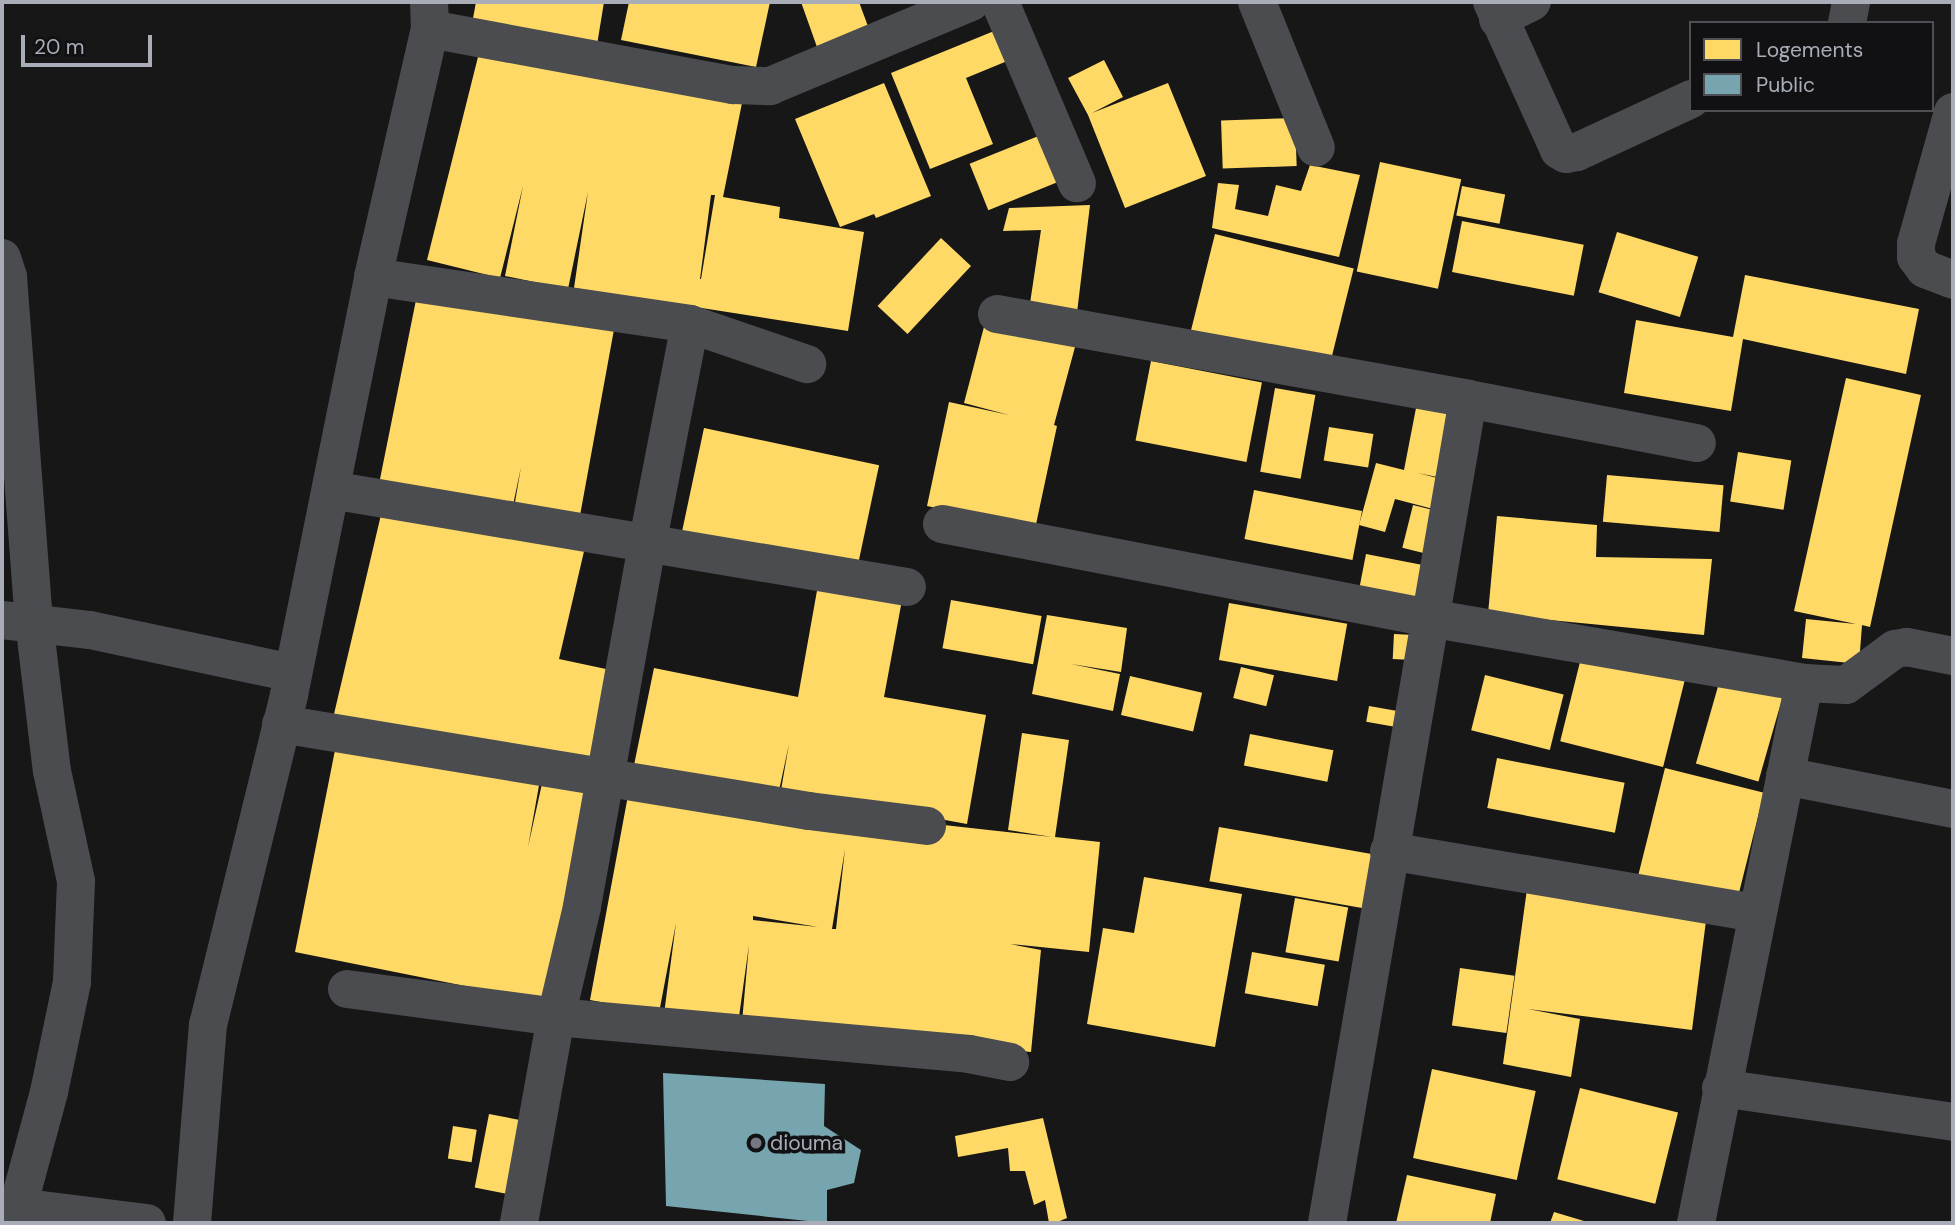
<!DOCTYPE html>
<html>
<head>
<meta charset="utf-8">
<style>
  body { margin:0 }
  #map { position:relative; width:1955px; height:1225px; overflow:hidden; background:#171717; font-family:"DM Sans",sans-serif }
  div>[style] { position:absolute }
  .homes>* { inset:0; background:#ffd966; transform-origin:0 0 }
  .public>* { inset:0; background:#76a5af }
  .minor>* { height:38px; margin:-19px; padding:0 19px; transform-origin:19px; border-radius:19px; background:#4b4c50 }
  .dots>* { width:19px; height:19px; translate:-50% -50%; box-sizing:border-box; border:4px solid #111113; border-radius:50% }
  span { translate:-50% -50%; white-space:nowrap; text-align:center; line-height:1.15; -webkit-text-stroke:7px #111113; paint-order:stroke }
  .poi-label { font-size:21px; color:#a8adb8 }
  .left { translate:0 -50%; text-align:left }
  .frame { position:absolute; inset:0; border:4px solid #a8adb8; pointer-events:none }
  .legend { position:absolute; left:1689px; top:21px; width:245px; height:91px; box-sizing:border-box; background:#111113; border:2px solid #4d4f55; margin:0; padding:9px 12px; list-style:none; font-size:21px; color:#a8adb8 }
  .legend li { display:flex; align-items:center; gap:14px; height:35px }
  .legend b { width:35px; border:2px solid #4d4f55 }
  .scale { position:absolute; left:21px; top:35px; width:131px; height:32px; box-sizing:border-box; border:4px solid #a8adb8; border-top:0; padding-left:9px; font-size:21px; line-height:24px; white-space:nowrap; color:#a8adb8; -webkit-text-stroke:5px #111113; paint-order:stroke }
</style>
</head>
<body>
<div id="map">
  <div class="homes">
    <i style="clip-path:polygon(476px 2px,604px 2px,597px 45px,472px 24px)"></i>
    <i style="clip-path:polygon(629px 2px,770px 2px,756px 67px,621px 40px)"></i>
    <i style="clip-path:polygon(801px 2px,859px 2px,869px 29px,817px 47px)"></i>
    <i style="clip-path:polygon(1004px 27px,1017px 57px,966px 78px,993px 144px,930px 169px,891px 73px)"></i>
    <i style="clip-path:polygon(evenodd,480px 49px,742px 103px,723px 197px,780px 207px,779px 218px,864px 232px,848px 331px,574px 288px,588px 192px,568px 289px,505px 276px,523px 186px,500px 278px,427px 260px,480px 49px,711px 195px,715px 195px,701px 279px,700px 279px,711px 195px)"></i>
    <i style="clip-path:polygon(1104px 60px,1123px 97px,1092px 113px,1168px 83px,1206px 176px,1125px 208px,1088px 115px,1068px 78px)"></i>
    <i style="clip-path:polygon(884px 83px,931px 196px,876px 218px,874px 214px,840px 227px,795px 119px)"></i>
    <i style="left:1295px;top:118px;width:48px;height:74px;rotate:88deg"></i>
    <i style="left:1041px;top:135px;width:50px;height:77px;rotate:68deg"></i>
    <i style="left:1380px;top:162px;width:83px;height:112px;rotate:12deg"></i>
    <i style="clip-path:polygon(1310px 165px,1360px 175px,1339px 257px,1212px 228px,1218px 183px,1239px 185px,1235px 209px,1268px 216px,1276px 185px,1301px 191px)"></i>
    <i style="left:1462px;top:186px;width:44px;height:30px;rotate:11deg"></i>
    <i style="clip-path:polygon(1090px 205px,1076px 321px,1029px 310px,1041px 230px,1003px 231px,1009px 208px)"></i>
    <i style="left:1462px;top:221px;width:124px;height:52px;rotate:11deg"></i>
    <i style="left:1617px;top:232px;width:85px;height:63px;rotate:17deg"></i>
    <i style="left:1215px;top:234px;width:143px;height:102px;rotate:14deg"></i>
    <i style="left:941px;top:238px;width:41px;height:93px;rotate:43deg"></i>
    <i style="clip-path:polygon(1745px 275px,1919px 309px,1906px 374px,1743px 339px,1731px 411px,1624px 393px,1636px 320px,1733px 337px)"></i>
    <i style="clip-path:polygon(419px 285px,615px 324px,579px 521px,514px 508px,521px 467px,512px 510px,379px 484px)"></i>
    <i style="clip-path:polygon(985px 323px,1075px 347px,1054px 425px,1057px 426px,1035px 529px,927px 506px,949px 402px,1009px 415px,964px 403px)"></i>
    <i style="left:1151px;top:361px;width:113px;height:81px;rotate:11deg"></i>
    <i style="clip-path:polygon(1846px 378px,1921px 395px,1870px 627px,1862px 625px,1859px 664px,1802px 658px,1806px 619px,1856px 624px,1794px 611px)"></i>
    <i style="left:1275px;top:388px;width:41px;height:85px;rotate:10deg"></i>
    <i style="clip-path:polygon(1416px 408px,1450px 414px,1437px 477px,1418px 473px,1445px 480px,1437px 510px,1395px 499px,1385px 532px,1359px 525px,1376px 463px,1404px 470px)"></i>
    <i style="left:1329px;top:427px;width:45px;height:34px;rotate:9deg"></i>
    <i style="left:704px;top:428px;width:179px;height:106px;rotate:12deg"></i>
    <i style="left:1738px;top:452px;width:54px;height:50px;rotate:9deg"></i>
    <i style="left:1607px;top:475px;width:117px;height:47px;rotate:5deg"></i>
    <i style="left:1254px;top:490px;width:110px;height:50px;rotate:11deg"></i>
    <i style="clip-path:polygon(384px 502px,585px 547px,559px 659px,620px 672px,596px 774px,334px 714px)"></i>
    <i style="left:1413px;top:505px;width:30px;height:44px;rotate:14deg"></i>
    <i style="clip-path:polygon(1497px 516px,1597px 525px,1596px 557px,1712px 559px,1704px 635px,1488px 614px)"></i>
    <i style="left:1366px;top:554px;width:67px;height:36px;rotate:11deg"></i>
    <i style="clip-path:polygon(818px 585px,902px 600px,884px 697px,986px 715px,967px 824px,781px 790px,789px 744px,777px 800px,633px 770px,654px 668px,798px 697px)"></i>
    <i style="left:951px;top:600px;width:92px;height:49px;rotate:10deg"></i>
    <i style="left:1229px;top:603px;width:120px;height:58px;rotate:10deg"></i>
    <i style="clip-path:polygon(1047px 615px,1127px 628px,1121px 672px,1071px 664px,1120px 674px,1113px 711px,1032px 694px)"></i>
    <i style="left:1394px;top:634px;width:20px;height:25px;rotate:3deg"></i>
    <i style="left:1582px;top:654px;width:106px;height:90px;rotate:14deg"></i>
    <i style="left:1241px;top:667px;width:34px;height:32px;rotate:14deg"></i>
    <i style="left:1485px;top:675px;width:81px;height:57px;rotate:14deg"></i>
    <i style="left:1130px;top:676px;width:74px;height:40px;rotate:13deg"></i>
    <i style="left:1721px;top:676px;width:65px;height:91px;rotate:16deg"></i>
    <i style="left:1369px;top:706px;width:36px;height:16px;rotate:10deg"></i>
    <i style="clip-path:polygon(evenodd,1022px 733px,1069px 740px,1055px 837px,1100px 842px,1089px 952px,1010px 944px,1041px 950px,1031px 1052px,742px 1022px,749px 945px,738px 1024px,664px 1014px,676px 923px,659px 1013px,590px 1000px,629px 790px,1052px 837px,1008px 830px,1022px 733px,845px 849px,836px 929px,832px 929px,845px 849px,1022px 733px,753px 916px,818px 927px,753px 920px,753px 916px)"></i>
    <i style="left:1250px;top:734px;width:85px;height:32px;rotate:11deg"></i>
    <i style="clip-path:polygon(337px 740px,540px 780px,528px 847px,543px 779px,600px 791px,555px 1004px,295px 952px)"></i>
    <i style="left:1497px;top:758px;width:130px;height:51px;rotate:11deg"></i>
    <i style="left:1665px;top:768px;width:102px;height:110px;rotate:14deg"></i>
    <i style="left:1219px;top:827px;width:162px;height:55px;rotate:10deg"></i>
    <i style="clip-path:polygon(1144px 877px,1242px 894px,1215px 1047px,1087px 1024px,1103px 928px,1134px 933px)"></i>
    <i style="clip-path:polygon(1527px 889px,1707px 913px,1692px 1030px,1528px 1009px,1580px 1019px,1571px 1077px,1503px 1064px)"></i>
    <i style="left:1295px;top:898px;width:54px;height:55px;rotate:10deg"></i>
    <i style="left:1252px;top:952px;width:74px;height:42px;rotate:10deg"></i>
    <i style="left:1460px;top:968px;width:55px;height:58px;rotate:8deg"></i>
    <i style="left:1432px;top:1069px;width:106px;height:91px;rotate:12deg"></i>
    <i style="left:1580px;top:1088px;width:101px;height:94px;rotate:14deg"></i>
    <i style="left:489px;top:1114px;width:41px;height:75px;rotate:11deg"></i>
    <i style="clip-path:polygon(1043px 1118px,1067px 1218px,1055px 1223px,1049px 1223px,1045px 1200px,1034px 1205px,1025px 1171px,1010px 1171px,1008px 1148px,958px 1157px,955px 1136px)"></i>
    <i style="left:453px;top:1126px;width:24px;height:33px;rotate:9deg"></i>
    <i style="clip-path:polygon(1407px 1175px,1496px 1194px,1490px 1223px,1396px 1223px)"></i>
    <i style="clip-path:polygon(1554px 1212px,1584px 1221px,1584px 1223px,1550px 1223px)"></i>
  </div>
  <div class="public">
    <i style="clip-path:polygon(663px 1073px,825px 1084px,824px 1126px,861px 1150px,854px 1183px,827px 1190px,827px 1223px,666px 1206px)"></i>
  </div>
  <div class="minor">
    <i style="left:1000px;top:2px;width:197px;rotate:67deg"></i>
    <i style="left:1257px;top:2px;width:157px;rotate:68deg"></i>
    <i style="left:1492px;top:2px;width:162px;rotate:65.6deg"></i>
    <i style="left:1559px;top:150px;width:8px;rotate:30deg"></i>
    <i style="left:1566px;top:154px;width:11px;rotate:-10deg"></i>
    <i style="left:1577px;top:152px;width:126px;rotate:-24.9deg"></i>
    <i style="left:1498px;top:19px;width:38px;rotate:-27deg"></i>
    <i style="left:1847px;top:23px;width:21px;rotate:-79deg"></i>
    <i style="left:430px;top:29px;width:308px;rotate:10.5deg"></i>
    <i style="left:733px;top:85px;width:37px;rotate:2deg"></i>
    <i style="left:770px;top:86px;width:218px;rotate:-22.7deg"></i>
    <i style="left:1953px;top:112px;width:137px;rotate:105.7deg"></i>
    <i style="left:1916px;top:244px;width:13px;rotate:90deg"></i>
    <i style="left:1916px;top:257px;width:15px;rotate:53deg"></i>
    <i style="left:1925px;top:269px;width:30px;rotate:21deg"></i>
    <i style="left:2px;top:258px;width:20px;rotate:72deg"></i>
    <i style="left:8px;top:277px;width:345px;rotate:85.7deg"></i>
    <i style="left:34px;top:621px;width:151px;rotate:83.2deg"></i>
    <i style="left:52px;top:771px;width:113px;rotate:77.7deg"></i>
    <i style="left:76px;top:881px;width:101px;rotate:92.3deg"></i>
    <i style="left:72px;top:982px;width:112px;rotate:101.8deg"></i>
    <i style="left:49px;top:1092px;width:119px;rotate:105.1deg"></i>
    <i style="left:373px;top:277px;width:320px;rotate:8.4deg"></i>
    <i style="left:690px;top:324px;width:225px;rotate:101deg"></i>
    <i style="left:647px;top:545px;width:368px;rotate:100.2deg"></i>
    <i style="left:582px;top:907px;width:113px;rotate:103.3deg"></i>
    <i style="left:556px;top:1017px;width:209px;rotate:100.2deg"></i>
    <i style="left:997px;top:314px;width:479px;rotate:10.2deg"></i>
    <i style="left:1468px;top:399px;width:836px;rotate:99.71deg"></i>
    <i style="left:690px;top:324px;width:124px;rotate:18.9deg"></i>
    <i style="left:1468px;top:399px;width:233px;rotate:10.9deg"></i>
    <i style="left:331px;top:490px;width:584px;rotate:9.56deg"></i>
    <i style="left:942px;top:524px;width:496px;rotate:10.9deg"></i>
    <i style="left:1429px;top:618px;width:381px;rotate:9.8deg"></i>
    <i style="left:1804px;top:683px;width:42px;rotate:2.7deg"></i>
    <i style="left:1846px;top:685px;width:61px;rotate:-36.3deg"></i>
    <i style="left:1895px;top:649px;width:12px;rotate:-9deg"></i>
    <i style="left:1907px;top:647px;width:47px;rotate:11.1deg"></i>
    <i style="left:2px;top:620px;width:89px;rotate:6.5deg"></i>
    <i style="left:90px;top:630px;width:207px;rotate:12deg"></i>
    <i style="left:281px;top:724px;width:535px;rotate:9.36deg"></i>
    <i style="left:809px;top:811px;width:119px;rotate:7.2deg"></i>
    <i style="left:1785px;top:776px;width:171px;rotate:11.1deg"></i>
    <i style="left:1389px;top:851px;width:372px;rotate:9.6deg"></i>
    <i style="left:347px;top:989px;width:211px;rotate:7.6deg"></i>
    <i style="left:556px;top:1017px;width:415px;rotate:5.1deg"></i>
    <i style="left:969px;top:1054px;width:42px;rotate:11deg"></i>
    <i style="left:1721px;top:1088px;width:234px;rotate:8.3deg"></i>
    <i style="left:2px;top:1205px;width:146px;rotate:7.1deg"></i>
    <i style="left:192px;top:1223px;width:199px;rotate:-85.4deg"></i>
    <i style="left:208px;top:1025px;width:340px;rotate:-76.2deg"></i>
    <i style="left:289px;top:695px;width:426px;rotate:-78.6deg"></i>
    <i style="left:373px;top:277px;width:254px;rotate:-77.1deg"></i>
    <i style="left:430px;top:29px;width:27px;rotate:-92deg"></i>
    <i style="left:1696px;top:1223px;width:551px;rotate:-78.69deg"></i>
  </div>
  <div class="dots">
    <i style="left:756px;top:1143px;background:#757880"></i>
  </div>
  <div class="poi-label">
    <span class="left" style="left:770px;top:1143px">diouma</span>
  </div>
  <div class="frame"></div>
  <ul class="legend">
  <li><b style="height:19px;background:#ffd966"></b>Logements</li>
  <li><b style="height:19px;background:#76a5af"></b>Public</li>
  </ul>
  <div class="scale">20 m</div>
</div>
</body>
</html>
